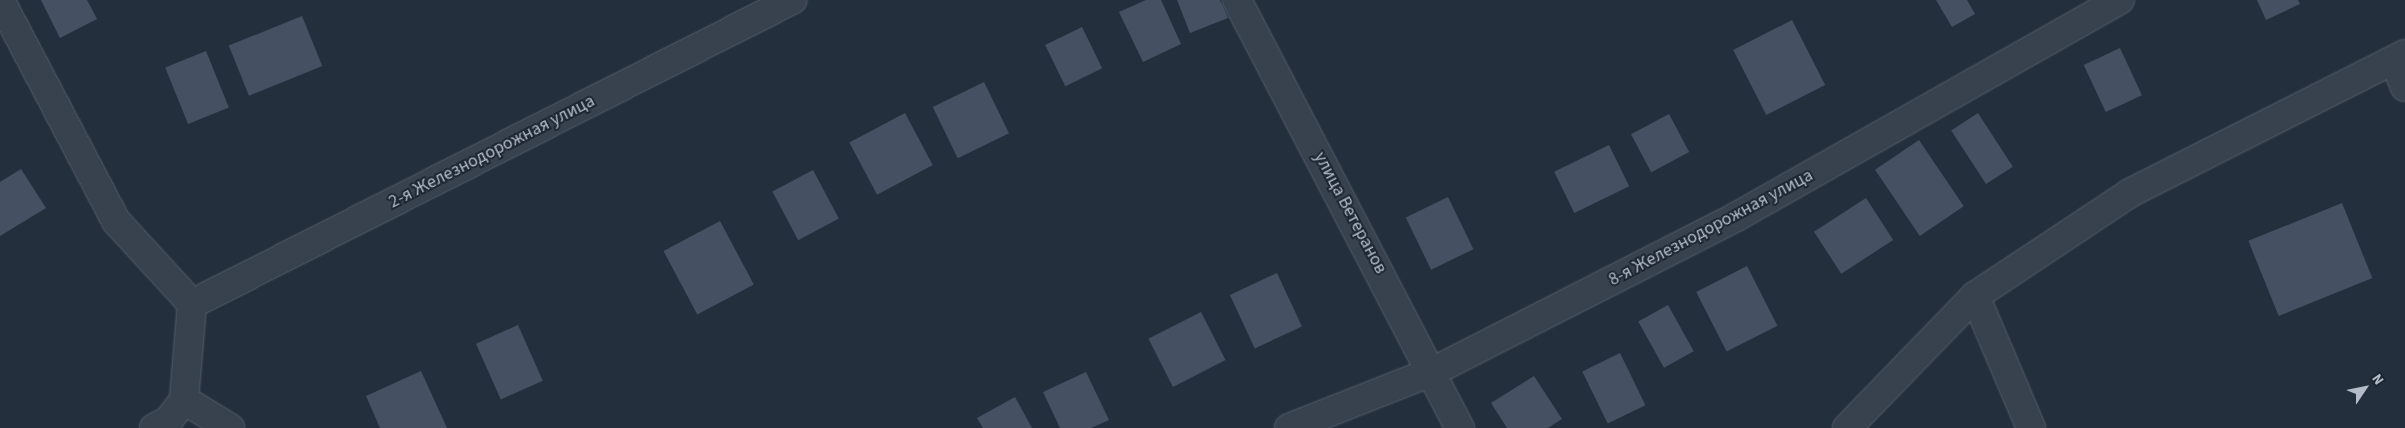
<!DOCTYPE html>
<html>
<head>
<meta charset="utf-8">
<style>
  body { margin:0 }
  #map { position:relative; width:2405px; height:428px; overflow:hidden; background:#242f3e; font-family:"Source Sans 3",sans-serif }
  div>[style] { position:absolute }
  .building>* { inset:0; background:#455162; transform-origin:0 0 }
  .roads { filter:drop-shadow(0 0 1px #565f6c) drop-shadow(0 0 1px #565f6c) }
  .minor>* { height:28px; margin:-14px; padding:0 14px; transform-origin:14px; border-radius:14px; background:#38414e }
  span { translate:-50% -50%; white-space:nowrap; text-align:center; line-height:1.15; -webkit-text-stroke:4px #1d2633; paint-order:stroke }
  .street-label { font-size:18px; color:#b4bcc9 }
  .north { position:absolute; left:2340px; top:363px; width:50px; height:50px; -webkit-text-stroke:4px #1d2633; paint-order:stroke; rotate:56deg; font-size:14px; font-weight:700; line-height:20px; text-align:center; color:#b4bcc9 }
  .north::after { content:''; display:block; margin:auto; width:18px; height:22px; background:#b4bcc9; clip-path:polygon(50% 0,100% 100%,50% 72%,0 100%) }
</style>
</head>
<body>
<div id="map">
  <div class="building">
    <i style="clip-path:polygon(41px 0,87px 0,97px 19px,60px 38px)"></i>
    <i style="clip-path:polygon(1146px 0,1161px 0,1181px 44px,1143px 62px,1119px 12px)"></i>
    <i style="clip-path:polygon(1177px 0,1220px 0,1228px 18px,1190px 33px)"></i>
    <i style="clip-path:polygon(1936px 0,1967px 0,1975px 14px,1952px 27px)"></i>
    <i style="clip-path:polygon(2257px 0,2298px 0,2300px 4px,2266px 20px)"></i>
    <i style="left:302px;top:16px;width:54px;height:79px;rotate:68deg"></i>
    <i style="left:1792px;top:20px;width:73px;height:66px;rotate:63deg"></i>
    <i style="left:1082px;top:27px;width:46px;height:41px;rotate:64deg"></i>
    <i style="left:2120px;top:48px;width:52px;height:40px;rotate:65deg"></i>
    <i style="left:206px;top:51px;width:61px;height:44px;rotate:68deg"></i>
    <i style="left:984px;top:82px;width:57px;height:57px;rotate:64deg"></i>
    <i style="left:905px;top:113px;width:59px;height:63px;rotate:62deg"></i>
    <i style="left:1978px;top:113px;width:64px;height:32px;rotate:57deg"></i>
    <i style="left:1669px;top:114px;width:43px;height:43px;rotate:62deg"></i>
    <i style="left:1919px;top:140px;width:80px;height:53px;rotate:56deg"></i>
    <i style="left:1609px;top:145px;width:46px;height:61px;rotate:64deg"></i>
    <i style="clip-path:polygon(21px 169px,46px 208px,0 236px,0 182px)"></i>
    <i style="left:813px;top:170px;width:55px;height:46px;rotate:62deg"></i>
    <i style="left:1448px;top:197px;width:58px;height:47px;rotate:64deg"></i>
    <i style="left:1866px;top:198px;width:50px;height:62px;rotate:57deg"></i>
    <i style="left:2342px;top:203px;width:81px;height:101px;rotate:68deg"></i>
    <i style="left:720px;top:221px;width:72px;height:64px;rotate:62deg"></i>
    <i style="left:1747px;top:266px;width:67px;height:57px;rotate:63deg"></i>
    <i style="left:1277px;top:273px;width:59px;height:52px;rotate:65deg"></i>
    <i style="left:1668px;top:305px;width:53px;height:34px;rotate:61deg"></i>
    <i style="left:1201px;top:312px;width:54px;height:59px;rotate:63deg"></i>
    <i style="left:518px;top:325px;width:61px;height:46px;rotate:66deg"></i>
    <i style="left:1620px;top:353px;width:58px;height:42px;rotate:64deg"></i>
    <i style="clip-path:polygon(421px 371px,447px 428px,380px 428px,366px 396px)"></i>
    <i style="clip-path:polygon(1086px 372px,1109px 420px,1091px 428px,1060px 428px,1043px 392px)"></i>
    <i style="clip-path:polygon(1534px 376px,1562px 419px,1548px 428px,1507px 428px,1491px 403px)"></i>
    <i style="clip-path:polygon(1015px 397px,1032px 428px,983px 428px,977px 418px)"></i>
  </div>
  <div class="roads">
    <div class="minor">
      <i style="left:0;top:0;width:250px;rotate:62.3deg"></i>
      <i style="left:116px;top:221px;width:113px;rotate:47.5deg"></i>
      <i style="left:192px;top:304px;width:96px;rotate:94.8deg"></i>
      <i style="left:184px;top:400px;width:54px;rotate:31.3deg"></i>
      <i style="left:1237px;top:0;width:483px;rotate:62.5deg"></i>
      <i style="left:2394px;top:60px;width:29px;rotate:68deg"></i>
      <i style="left:1975px;top:296px;width:143px;rotate:67deg"></i>
      <i style="left:192px;top:304px;width:673px;rotate:-26.87deg"></i>
      <i style="left:154px;top:428px;width:16px;rotate:-27deg"></i>
      <i style="left:168px;top:421px;width:26px;rotate:-53deg"></i>
      <i style="left:1289px;top:428px;width:156px;rotate:-21.5deg"></i>
      <i style="left:1434px;top:371px;width:339px;rotate:-27deg"></i>
      <i style="left:1736px;top:217px;width:441px;rotate:-29.5deg"></i>
      <i style="left:1847px;top:428px;width:184px;rotate:-45.9deg"></i>
      <i style="left:1975px;top:296px;width:186px;rotate:-33.6deg"></i>
      <i style="left:2130px;top:193px;width:308px;rotate:-26.8deg"></i>
    </div>
  </div>
  <div class="street-label">
    <span style="left:492px;top:152px;rotate:-27deg">2-я Железнодорожная улица</span>
    <span style="left:1350px;top:213px;rotate:62deg">улица Ветеранов</span>
    <span style="left:1711px;top:228px;rotate:-28deg">8-я Железнодорожная улица</span>
  </div>
  <div class="north">N</div>
</div>
</body>
</html>
